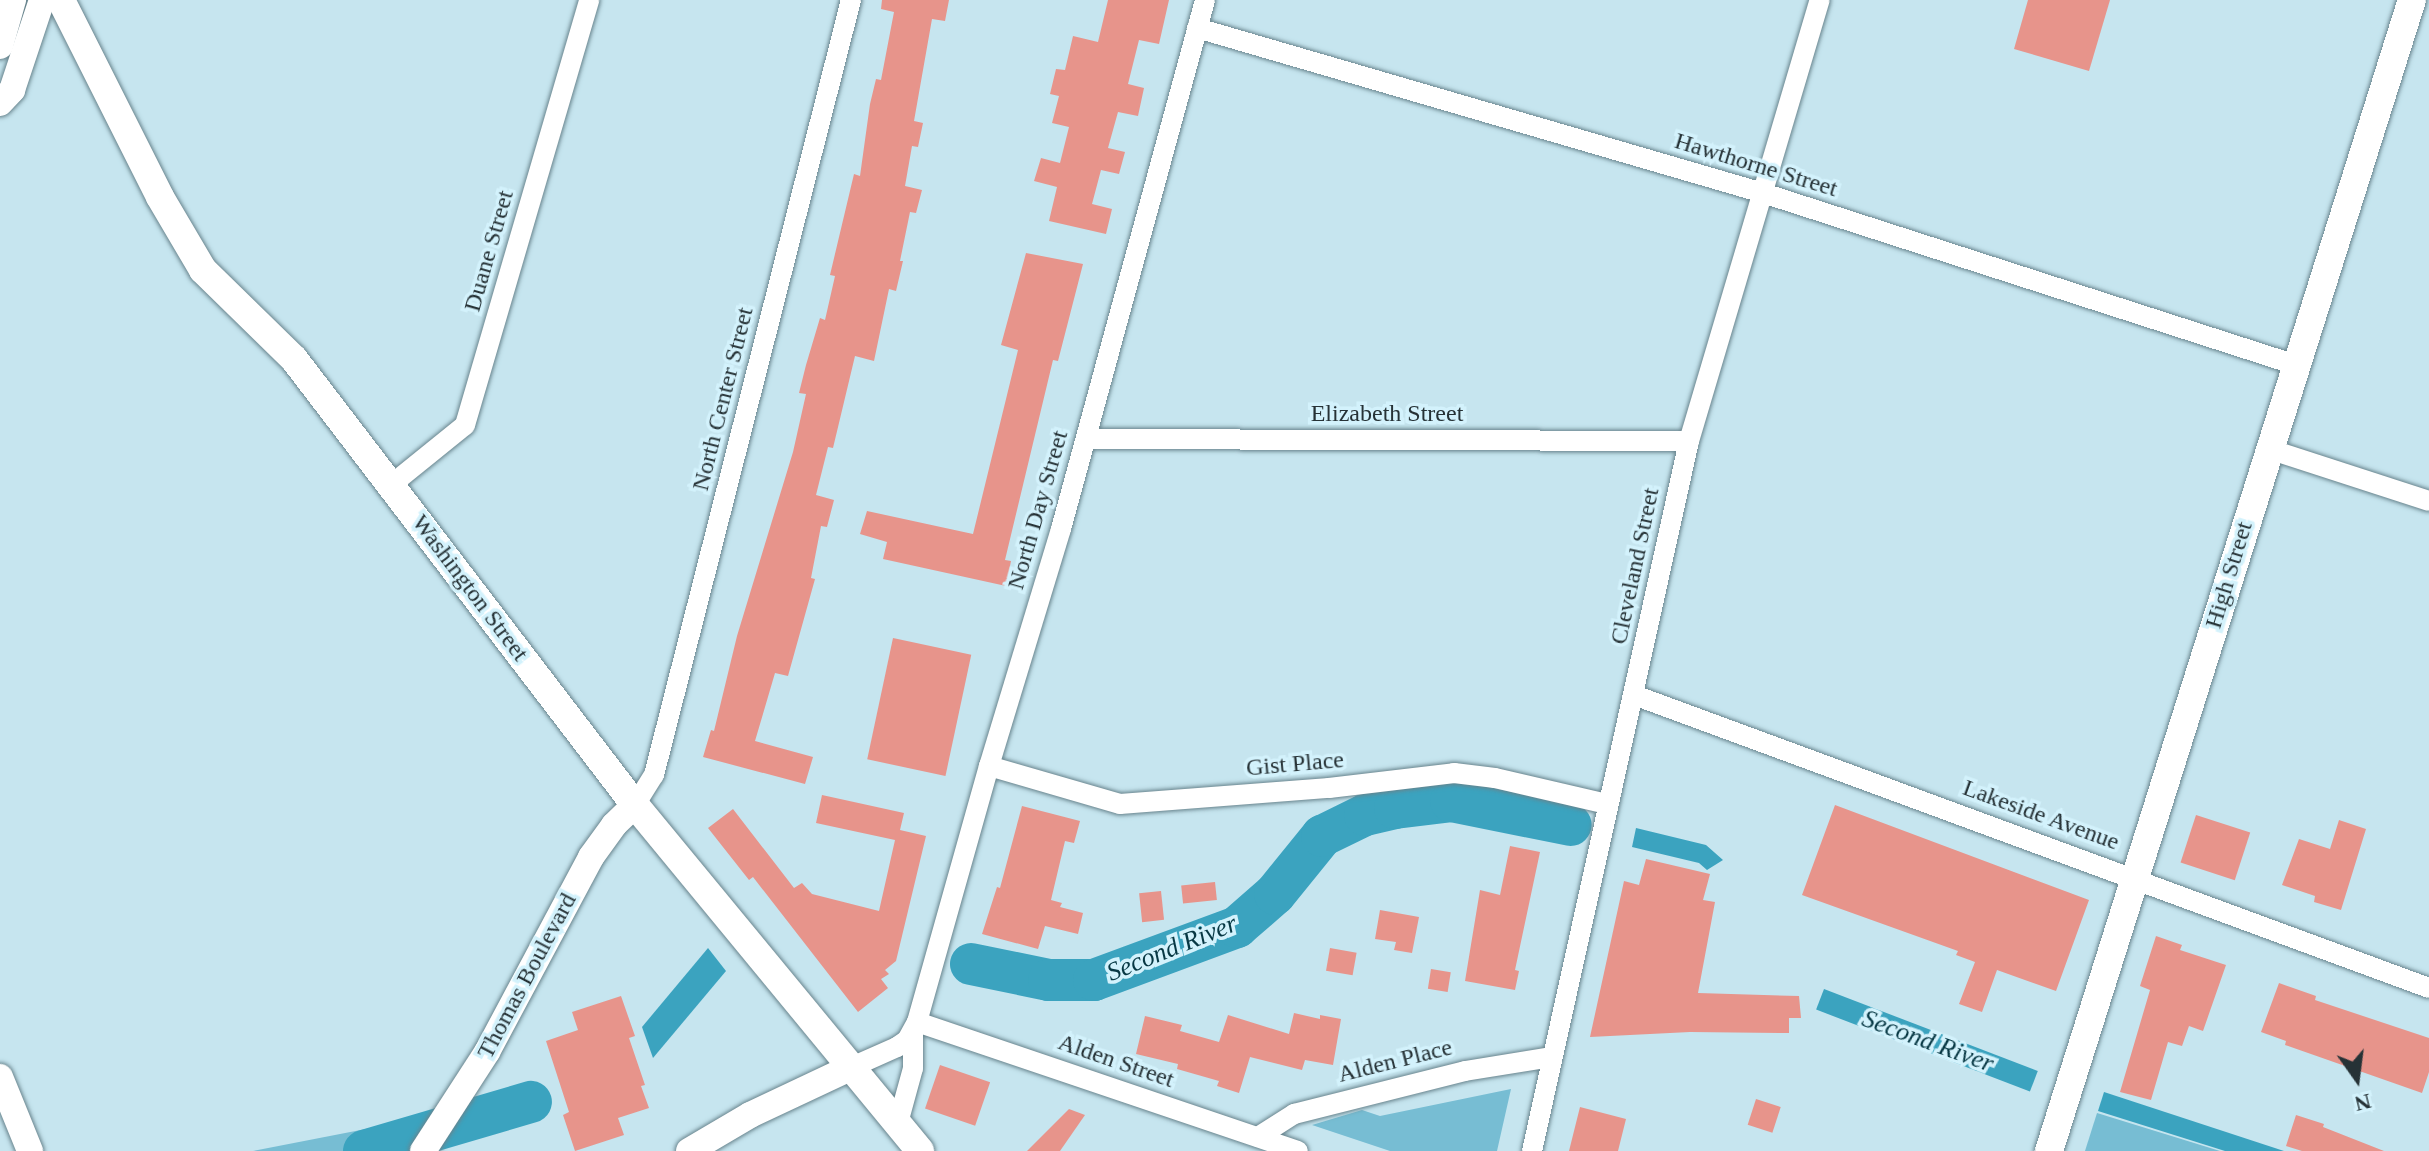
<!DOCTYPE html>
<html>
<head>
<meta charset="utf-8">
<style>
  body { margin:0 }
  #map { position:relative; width:2429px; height:1151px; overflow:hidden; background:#c6e5ef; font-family:Georgia,serif }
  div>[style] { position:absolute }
  .green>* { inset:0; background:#77bdd3 }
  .water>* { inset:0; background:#3ba3bf; transform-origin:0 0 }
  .river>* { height:42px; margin:-21px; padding:0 21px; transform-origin:21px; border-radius:21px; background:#3ba3bf }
  .building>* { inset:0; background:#e7948b; transform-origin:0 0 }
  .roads { filter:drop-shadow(0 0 2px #68848d) drop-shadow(0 0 2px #68848d) }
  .minor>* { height:20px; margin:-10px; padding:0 10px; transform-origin:10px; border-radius:10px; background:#fff }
  .tertiary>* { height:26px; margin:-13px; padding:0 13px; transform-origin:13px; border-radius:13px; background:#fff }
  .secondary>* { height:28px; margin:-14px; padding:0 14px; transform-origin:14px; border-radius:14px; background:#fff }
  span { translate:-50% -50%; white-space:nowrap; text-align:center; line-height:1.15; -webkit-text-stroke:7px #d3f2fc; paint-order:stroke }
  .street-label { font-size:24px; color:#263236 }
  .water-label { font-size:26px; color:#073844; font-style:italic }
  .north { position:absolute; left:2317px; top:1039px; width:80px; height:80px; -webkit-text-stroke:6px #d3f2fc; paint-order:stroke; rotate:166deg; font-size:22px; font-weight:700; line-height:32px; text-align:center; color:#263236 }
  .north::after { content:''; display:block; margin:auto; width:28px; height:36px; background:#263236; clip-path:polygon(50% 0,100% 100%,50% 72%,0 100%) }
</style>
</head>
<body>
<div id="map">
  <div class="green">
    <i style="clip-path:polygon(1511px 1089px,1497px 1151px,1390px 1151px,1312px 1125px,1362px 1110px,1380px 1116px)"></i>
    <i style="clip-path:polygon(2097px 1113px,2220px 1151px,2085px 1151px)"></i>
    <i style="clip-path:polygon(412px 1120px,393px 1151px,253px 1151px)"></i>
  </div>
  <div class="water">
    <i style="clip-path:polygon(1636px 828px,1706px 845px,1723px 860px,1707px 870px,1699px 863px,1632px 847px)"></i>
    <i style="clip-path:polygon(708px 948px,726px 971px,653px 1058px,642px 1027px)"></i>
    <i style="left:1824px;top:989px;width:229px;height:22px;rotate:21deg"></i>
    <i style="clip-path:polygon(2104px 1092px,2284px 1151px,2225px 1151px,2098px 1111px)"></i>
  </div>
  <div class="river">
    <i style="left:971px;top:964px;width:80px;rotate:11.6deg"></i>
    <i style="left:1049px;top:980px;width:45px"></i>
    <i style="left:1094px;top:980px;width:153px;rotate:-20.3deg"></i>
    <i style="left:1237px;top:927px;width:50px;rotate:-41deg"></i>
    <i style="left:1275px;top:894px;width:75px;rotate:-51deg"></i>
    <i style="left:1322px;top:836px;width:48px;rotate:-26deg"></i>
    <i style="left:1365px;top:815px;width:31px;rotate:-13deg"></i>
    <i style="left:1395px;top:808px;width:56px;rotate:-7.1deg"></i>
    <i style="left:1451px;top:801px;width:122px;rotate:11.3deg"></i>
    <i style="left:364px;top:1151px;width:174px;rotate:-16.4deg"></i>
  </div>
  <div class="building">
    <i style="clip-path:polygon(882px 0,949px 0,945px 21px,932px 19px,914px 121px,923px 123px,918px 147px,912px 146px,905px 186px,922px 190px,916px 213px,910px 212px,900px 261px,903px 261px,896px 291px,889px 289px,874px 361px,855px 356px,833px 448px,828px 447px,816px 495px,834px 500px,827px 527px,821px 526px,811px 578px,815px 579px,788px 676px,775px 673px,755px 741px,813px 757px,805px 784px,703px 757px,711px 730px,714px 731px,737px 636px,793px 452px,806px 394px,799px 393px,806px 365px,820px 318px,825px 320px,835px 276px,830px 275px,854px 174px,860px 176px,870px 104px,876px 79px,881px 80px,894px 12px,881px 9px)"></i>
    <i style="clip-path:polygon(1108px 0,1169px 0,1159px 44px,1139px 40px,1128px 84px,1144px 88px,1138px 116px,1118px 112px,1108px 148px,1125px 152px,1119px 174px,1101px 170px,1092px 204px,1112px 209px,1106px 234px,1049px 221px,1057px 187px,1034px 181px,1041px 158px,1060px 163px,1069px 127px,1052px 123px,1059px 96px,1050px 94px,1056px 69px,1065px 70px,1073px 36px,1098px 42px)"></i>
    <i style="clip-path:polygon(2028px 0,2110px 0,2089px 71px,2014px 49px)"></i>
    <i style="clip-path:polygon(1026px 253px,1083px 264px,1058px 361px,1053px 360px,1005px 560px,1011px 561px,1006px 586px,883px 559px,887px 542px,860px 534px,867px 511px,973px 534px,1018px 350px,1001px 345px)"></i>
    <i style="left:893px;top:638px;width:80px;height:124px;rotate:12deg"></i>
    <i style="clip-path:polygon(822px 795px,904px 813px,900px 830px,926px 836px,896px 961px,885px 970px,889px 974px,881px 979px,888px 988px,858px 1012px,753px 877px,749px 880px,708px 828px,733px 809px,794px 888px,802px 883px,812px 894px,879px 911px,895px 840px,816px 823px)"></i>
    <i style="clip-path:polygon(1835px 805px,2089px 900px,2056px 991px,1997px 970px,1982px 1012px,1959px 1004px,1975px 962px,1956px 955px,1958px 951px,1802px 895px)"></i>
    <i style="clip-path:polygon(1022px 806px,1080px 821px,1074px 843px,1065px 841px,1051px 900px,1062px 903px,1060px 907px,1083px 913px,1078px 934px,1045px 926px,1038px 949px,982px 934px,997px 887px,1000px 888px)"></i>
    <i style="left:2196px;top:815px;width:57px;height:50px;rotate:18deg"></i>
    <i style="clip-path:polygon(2339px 820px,2366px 829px,2341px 910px,2314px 902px,2315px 896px,2282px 885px,2299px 839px,2330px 849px)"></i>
    <i style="clip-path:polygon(1510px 846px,1540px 852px,1515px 970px,1519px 971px,1515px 990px,1465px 981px,1480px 890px,1500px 895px)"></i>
    <i style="clip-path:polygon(1646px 859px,1710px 874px,1703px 900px,1715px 902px,1698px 993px,1799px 996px,1801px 1018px,1789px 1018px,1789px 1033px,1690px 1032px,1590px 1037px,1624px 881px,1639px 885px)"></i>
    <i style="left:1215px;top:882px;width:18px;height:34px;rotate:84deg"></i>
    <i style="left:1161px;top:891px;width:29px;height:22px;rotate:84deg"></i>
    <i style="clip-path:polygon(1380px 910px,1419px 917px,1412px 953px,1394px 950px,1396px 942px,1375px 939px)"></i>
    <i style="clip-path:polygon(2156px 936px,2182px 945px,2180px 950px,2226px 965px,2203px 1031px,2189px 1026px,2182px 1046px,2168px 1042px,2151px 1100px,2120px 1092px,2150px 990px,2140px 986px)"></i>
    <i style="left:1330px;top:948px;width:27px;height:23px;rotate:10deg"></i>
    <i style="left:1431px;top:969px;width:20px;height:20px;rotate:9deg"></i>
    <i style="clip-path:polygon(2279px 983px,2316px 996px,2315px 1000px,2429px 1038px,2429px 1072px,2422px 1093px,2285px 1045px,2286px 1041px,2261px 1032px)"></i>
    <i style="clip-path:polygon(621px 996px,635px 1036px,629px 1038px,645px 1085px,641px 1086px,649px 1108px,618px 1118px,624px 1135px,575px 1151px,563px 1115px,569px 1112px,546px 1041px,578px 1030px,572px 1012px)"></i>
    <i style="clip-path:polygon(1294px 1013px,1320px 1019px,1320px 1015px,1341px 1019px,1333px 1065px,1305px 1060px,1302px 1070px,1250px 1057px,1239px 1093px,1217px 1086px,1219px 1081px,1177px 1069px,1178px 1064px,1136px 1054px,1145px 1016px,1182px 1025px,1180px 1031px,1219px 1042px,1228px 1015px,1289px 1034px)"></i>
    <i style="left:940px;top:1065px;width:53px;height:46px;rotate:19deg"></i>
    <i style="left:1756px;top:1099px;width:26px;height:27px;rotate:18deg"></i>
    <i style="clip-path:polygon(1580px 1107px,1626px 1119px,1618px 1151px,1569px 1151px)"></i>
    <i style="clip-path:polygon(1069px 1109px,1085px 1115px,1060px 1151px,1027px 1151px)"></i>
    <i style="clip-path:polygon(2296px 1115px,2324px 1124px,2323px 1127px,2384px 1151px,2302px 1151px,2286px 1146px)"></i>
  </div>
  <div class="roads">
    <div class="minor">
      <i style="left:1197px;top:28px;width:590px;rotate:16.25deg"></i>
      <i style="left:1763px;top:193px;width:560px;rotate:17.88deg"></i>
      <i style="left:1086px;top:439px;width:603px;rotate:0.19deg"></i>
      <i style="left:2269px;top:449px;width:168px;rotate:18deg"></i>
      <i style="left:391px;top:485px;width:95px;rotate:-39deg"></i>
      <i style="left:465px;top:425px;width:443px;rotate:-73.7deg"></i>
      <i style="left:1634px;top:695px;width:847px;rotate:20.23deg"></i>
      <i style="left:989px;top:766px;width:136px;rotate:16.2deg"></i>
      <i style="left:1120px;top:804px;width:210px;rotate:-4.4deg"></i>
      <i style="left:1329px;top:788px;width:126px;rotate:-6.8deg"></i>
      <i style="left:1454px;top:773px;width:41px;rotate:7deg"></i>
      <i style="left:1495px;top:778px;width:115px;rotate:13.1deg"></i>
      <i style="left:635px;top:805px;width:36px;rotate:-58deg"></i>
      <i style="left:654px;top:775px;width:800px;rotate:-75.74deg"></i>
      <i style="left:917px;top:1022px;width:402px;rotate:18.7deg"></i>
      <i style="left:852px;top:1067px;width:49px;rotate:-24deg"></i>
      <i style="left:897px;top:1047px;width:12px;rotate:-35deg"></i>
      <i style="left:907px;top:1040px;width:21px;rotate:-61deg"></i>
      <i style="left:917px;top:1022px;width:266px;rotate:-74.3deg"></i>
      <i style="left:989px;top:766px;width:248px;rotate:-73.1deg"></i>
      <i style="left:1061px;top:529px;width:548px;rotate:-74.77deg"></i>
      <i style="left:898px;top:1123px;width:57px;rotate:-74.7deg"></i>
      <i style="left:913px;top:1068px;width:36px;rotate:-90deg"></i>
      <i style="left:1258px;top:1137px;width:43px;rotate:-32.6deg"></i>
      <i style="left:1294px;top:1114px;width:176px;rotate:-14.1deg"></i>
      <i style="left:1465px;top:1071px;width:87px;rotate:-9.2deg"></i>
      <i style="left:1532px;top:1151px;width:727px;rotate:-77.53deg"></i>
      <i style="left:1689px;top:441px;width:460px;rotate:-73.5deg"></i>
    </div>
    <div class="tertiary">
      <i style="left:0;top:46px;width:48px;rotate:-74.2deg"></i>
      <i style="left:0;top:103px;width:18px;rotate:-47deg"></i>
      <i style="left:12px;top:90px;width:95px;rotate:-71.6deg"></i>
      <i style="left:0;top:1077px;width:80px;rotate:67.9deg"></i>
      <i style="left:423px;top:1151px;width:118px;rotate:-57.1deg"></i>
      <i style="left:487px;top:1052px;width:221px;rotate:-61.9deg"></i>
      <i style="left:591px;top:857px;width:39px;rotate:-54deg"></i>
      <i style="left:614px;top:825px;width:29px;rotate:-44deg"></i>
      <i style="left:689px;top:1151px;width:71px;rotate:-30.5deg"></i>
      <i style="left:750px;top:1115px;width:113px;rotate:-25.2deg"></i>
    </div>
    <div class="secondary">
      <i style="left:61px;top:0;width:220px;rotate:63.3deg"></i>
      <i style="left:160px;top:197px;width:85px;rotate:59.5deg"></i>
      <i style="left:203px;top:270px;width:127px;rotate:44.4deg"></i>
      <i style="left:294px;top:359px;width:561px;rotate:52.6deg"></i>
      <i style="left:635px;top:805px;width:448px;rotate:50.5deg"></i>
      <i style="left:2049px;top:1151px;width:1207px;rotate:-72.5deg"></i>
    </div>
  </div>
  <div class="street-label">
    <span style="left:1756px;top:165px;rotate:17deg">Hawthorne Street</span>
    <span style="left:489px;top:251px;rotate:-74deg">Duane Street</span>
    <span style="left:723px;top:399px;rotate:-76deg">North Center Street</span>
    <span style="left:1387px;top:414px">Elizabeth Street</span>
    <span style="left:1038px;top:510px;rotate:-74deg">North Day Street</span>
    <span style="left:1635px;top:566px;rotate:-78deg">Cleveland Street</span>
    <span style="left:2229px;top:575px;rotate:-73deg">High Street</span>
    <span style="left:470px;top:588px;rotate:53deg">Washington Street</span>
    <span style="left:1295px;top:764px;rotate:-5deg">Gist Place</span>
    <span style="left:2041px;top:815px;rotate:20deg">Lakeside Avenue</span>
    <span style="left:527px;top:976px;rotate:-62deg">Thomas Boulevard</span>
    <span style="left:1116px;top:1061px;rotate:19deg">Alden Street</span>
    <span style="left:1395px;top:1061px;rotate:-14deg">Alden Place</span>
  </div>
  <div class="water-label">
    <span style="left:1172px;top:948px;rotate:-22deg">Second River</span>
    <span style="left:1928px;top:1041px;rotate:20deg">Second River</span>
  </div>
  <div class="north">N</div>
</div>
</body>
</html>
